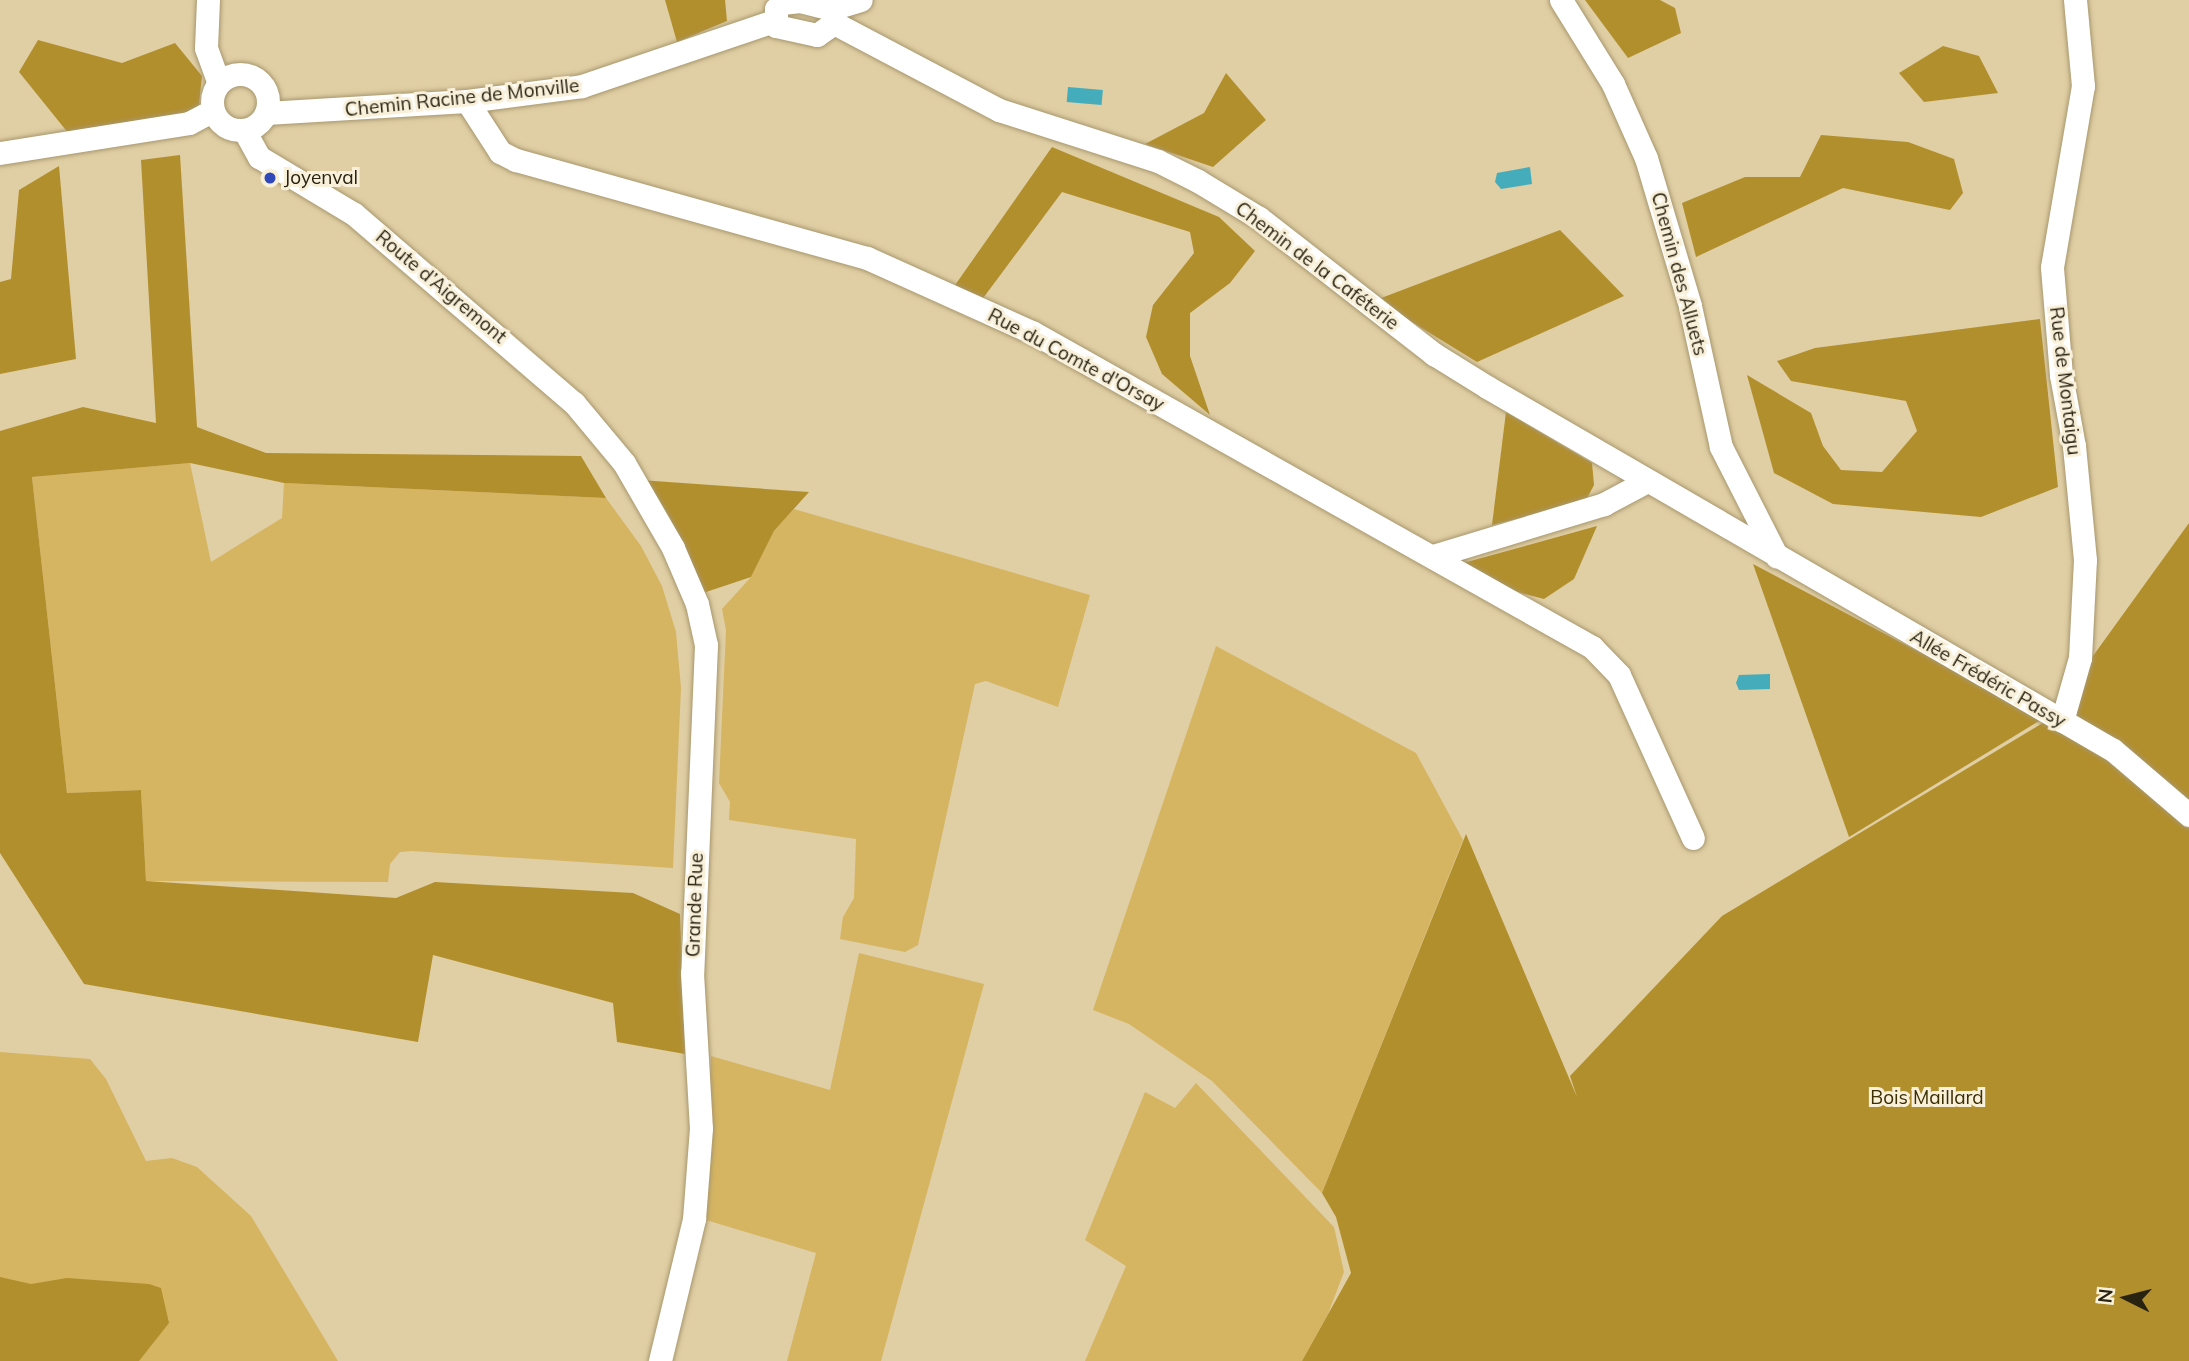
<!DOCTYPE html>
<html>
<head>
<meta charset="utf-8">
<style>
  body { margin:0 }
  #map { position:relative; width:2189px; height:1361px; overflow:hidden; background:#e0cea4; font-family:Mulish,sans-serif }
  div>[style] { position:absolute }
  .green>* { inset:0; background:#d5b562 }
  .forest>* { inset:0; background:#b28f2d }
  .water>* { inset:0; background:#45acbb; transform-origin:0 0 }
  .roads { filter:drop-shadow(0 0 2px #a8976e) drop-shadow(0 0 2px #a8976e) }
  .minor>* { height:23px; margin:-11.5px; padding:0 11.5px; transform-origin:11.5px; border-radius:11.5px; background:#fff }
  .minor>.ring { margin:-11.5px; padding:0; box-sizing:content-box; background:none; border:23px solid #fff; border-radius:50% }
  .dots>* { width:19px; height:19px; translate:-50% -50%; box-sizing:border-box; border:4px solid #f9f0da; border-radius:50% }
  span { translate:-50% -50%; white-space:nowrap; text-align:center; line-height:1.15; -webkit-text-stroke:6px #f9f0da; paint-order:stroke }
  .street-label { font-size:19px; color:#282211 }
  .poi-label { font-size:19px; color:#282211 }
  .left { translate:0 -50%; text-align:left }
  .park-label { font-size:19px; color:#3c2e03 }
  .north { position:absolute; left:2091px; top:1263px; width:70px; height:70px; -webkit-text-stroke:5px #f9f0da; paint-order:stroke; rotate:276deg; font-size:19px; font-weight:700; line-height:28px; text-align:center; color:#282211 }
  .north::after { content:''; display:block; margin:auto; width:24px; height:32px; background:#282211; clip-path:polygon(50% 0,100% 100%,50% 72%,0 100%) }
</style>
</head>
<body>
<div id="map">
  <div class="green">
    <i style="clip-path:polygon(190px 463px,211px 562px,282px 518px,284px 483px,606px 498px,641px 546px,662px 586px,676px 632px,681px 688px,673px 868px,412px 851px,400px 852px,390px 864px,388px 882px,146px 881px,141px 790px,67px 793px,32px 477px)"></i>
    <i style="clip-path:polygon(794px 509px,1090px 595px,1058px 707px,986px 681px,975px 684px,918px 945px,905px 952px,840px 939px,843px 917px,854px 898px,856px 839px,729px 820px,730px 802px,719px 783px,726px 630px,722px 609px,751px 577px,774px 531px)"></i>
    <i style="clip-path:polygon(1216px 646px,1416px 753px,1463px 840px,1322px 1193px,1212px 1081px,1129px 1024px,1093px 1010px)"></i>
    <i style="clip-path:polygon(859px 953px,984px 984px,881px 1361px,787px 1361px,816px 1253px,706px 1220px,711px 1056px,830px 1090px)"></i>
    <i style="clip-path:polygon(0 1052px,90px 1059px,106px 1079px,146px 1161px,172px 1158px,197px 1167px,251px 1216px,338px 1361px,0 1361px)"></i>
    <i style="clip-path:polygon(1196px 1083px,1334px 1227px,1344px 1272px,1328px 1314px,1302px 1361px,1085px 1361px,1126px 1266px,1085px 1240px,1145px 1092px,1175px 1108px)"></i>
  </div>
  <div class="forest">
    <i style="clip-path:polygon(665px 0,725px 0,727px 21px,677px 42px)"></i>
    <i style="clip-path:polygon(1585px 0,1660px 0,1675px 8px,1681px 33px,1628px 58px)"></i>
    <i style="clip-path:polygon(38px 40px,122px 63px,175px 43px,202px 76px,198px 115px,73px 139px,19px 72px)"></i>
    <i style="clip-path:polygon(1943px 46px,1979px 56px,1998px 93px,1924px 102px,1899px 73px)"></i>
    <i style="clip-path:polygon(1226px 73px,1266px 120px,1213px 167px,1145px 144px,1204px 113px)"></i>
    <i style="clip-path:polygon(1821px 135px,1908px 142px,1954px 159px,1963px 193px,1950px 210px,1843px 188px,1696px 257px,1682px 203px,1745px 177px,1800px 177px)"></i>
    <i style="clip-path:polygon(1052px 147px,1219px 217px,1255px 251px,1230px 283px,1190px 313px,1190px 356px,1210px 415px,1162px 374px,1146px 337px,1153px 305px,1194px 253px,1190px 232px,1062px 192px,978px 305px,953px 288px)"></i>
    <i style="clip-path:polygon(180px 155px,197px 427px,266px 453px,581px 456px,606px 498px,284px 483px,190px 463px,32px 477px,67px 793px,141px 790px,146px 881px,396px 898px,435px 882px,633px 893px,680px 914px,685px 1054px,617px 1042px,613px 1003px,433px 955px,418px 1042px,84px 984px,0 853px,0 431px,83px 407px,156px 423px,141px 160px)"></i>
    <i style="clip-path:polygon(59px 166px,76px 359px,0 374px,0 282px,11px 279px,19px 190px)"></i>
    <i style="clip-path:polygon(1560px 230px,1624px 296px,1477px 362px,1376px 300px)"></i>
    <i style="clip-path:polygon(2040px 319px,2058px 487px,1981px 517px,1833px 504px,1774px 473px,1747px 375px,1811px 413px,1823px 446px,1841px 470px,1882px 472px,1917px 431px,1906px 401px,1791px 381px,1777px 361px,1815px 348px)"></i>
    <i style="clip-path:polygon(1506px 412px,1592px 463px,1594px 485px,1585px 502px,1492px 525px)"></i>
    <i style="clip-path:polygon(640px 480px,809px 492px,774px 531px,751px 577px,697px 595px)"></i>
    <i style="clip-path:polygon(2189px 523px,2189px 1361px,1302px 1361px,1351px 1273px,1336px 1217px,1322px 1193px,1466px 834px,1577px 1097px,1570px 1076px,1722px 916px,2046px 721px)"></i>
    <i style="clip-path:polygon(1597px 526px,1574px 579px,1544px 599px,1499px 587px,1456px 565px)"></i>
    <i style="clip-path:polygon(1753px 564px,2044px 718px,1849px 837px)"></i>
    <i style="clip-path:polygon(0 1277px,31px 1284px,67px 1278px,149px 1284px,161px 1288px,169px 1323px,139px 1361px,0 1361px)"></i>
  </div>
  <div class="water">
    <i style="left:1068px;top:87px;width:35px;height:15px;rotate:5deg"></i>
    <i style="clip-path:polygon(1530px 167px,1532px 184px,1501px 189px,1495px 182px,1497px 173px)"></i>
    <i style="clip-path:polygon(1770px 674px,1770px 689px,1739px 690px,1736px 683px,1739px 675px)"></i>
  </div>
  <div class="roads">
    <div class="minor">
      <i style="left:208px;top:0;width:48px;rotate:92.4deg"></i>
      <i style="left:206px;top:48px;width:37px;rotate:70deg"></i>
      <i style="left:1561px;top:0;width:99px;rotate:58.2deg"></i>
      <i style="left:1613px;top:84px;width:81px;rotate:66deg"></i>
      <i style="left:1646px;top:158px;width:154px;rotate:73.4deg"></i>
      <i style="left:1690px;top:306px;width:144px;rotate:77.6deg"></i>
      <i style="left:1721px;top:447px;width:123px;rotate:63deg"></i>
      <i style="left:800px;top:1px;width:32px;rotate:14deg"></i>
      <i style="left:831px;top:9px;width:14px;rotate:78deg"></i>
      <i style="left:834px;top:23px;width:21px;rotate:145deg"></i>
      <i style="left:817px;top:35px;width:42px;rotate:-167.6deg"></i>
      <i style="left:776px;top:26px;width:17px;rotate:-90deg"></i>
      <i style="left:776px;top:9px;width:8px;rotate:-45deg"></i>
      <i style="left:782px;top:3px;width:18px;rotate:-6deg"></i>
      <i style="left:831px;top:9px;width:31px;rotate:-17deg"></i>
      <i style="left:834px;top:23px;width:187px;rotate:27.8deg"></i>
      <i style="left:999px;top:110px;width:167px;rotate:17.8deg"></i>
      <i style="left:1158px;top:161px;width:45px;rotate:26.6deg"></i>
      <i style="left:1198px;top:181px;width:71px;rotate:31.2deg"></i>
      <i style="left:1259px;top:218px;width:222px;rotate:37.9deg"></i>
      <i style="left:1434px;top:354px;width:62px;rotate:31.9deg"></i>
      <i style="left:1487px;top:387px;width:724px;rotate:30.11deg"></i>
      <i style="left:2113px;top:750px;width:100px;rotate:40.5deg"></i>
      <i class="ring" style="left:212px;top:74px;width:33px;height:33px"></i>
      <i style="left:467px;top:101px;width:61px;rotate:57.1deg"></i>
      <i style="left:500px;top:152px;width:18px;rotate:27deg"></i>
      <i style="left:516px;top:160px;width:364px;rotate:15.6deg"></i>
      <i style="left:867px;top:258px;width:181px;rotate:24.2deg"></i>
      <i style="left:1032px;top:332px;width:643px;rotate:29.36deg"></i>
      <i style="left:1592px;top:647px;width:39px;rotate:46deg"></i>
      <i style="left:1619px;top:675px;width:179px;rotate:65.6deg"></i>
      <i style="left:266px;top:113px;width:201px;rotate:-3.4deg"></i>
      <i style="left:467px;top:101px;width:116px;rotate:-7.4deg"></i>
      <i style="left:582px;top:86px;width:203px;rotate:-18.7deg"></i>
      <i style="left:244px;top:130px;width:31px;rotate:61deg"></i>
      <i style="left:259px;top:157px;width:111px;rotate:31deg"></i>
      <i style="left:354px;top:214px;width:290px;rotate:40.7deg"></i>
      <i style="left:574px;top:403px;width:78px;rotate:50.2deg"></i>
      <i style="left:624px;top:463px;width:98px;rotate:60deg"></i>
      <i style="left:673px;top:548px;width:61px;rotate:66.8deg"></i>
      <i style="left:697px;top:604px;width:42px;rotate:77.6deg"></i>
      <i style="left:706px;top:645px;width:328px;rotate:92.4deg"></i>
      <i style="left:692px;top:973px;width:155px;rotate:86.7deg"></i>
      <i style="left:701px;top:1128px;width:91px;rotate:94.4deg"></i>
      <i style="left:694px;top:1219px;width:146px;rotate:103.5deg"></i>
      <i style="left:0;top:153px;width:191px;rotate:-9deg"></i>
      <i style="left:189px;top:123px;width:27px;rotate:-28deg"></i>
      <i style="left:1433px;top:556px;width:179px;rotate:-16.9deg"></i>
      <i style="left:1604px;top:504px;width:49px;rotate:-28.1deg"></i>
      <i style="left:2062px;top:721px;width:66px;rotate:-74.1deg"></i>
      <i style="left:2080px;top:658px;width:98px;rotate:-87.1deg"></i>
      <i style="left:2085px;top:560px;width:115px;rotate:-95.5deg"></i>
      <i style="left:2074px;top:446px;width:72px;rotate:-100.4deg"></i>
      <i style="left:2061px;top:375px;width:108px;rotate:-94.8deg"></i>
      <i style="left:2052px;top:267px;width:184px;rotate:-80.3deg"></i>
      <i style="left:2083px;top:86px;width:86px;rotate:-95.3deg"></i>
    </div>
  </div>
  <div class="dots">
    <i style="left:270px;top:178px;background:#3049ba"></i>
  </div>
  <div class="street-label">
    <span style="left:462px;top:98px;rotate:-6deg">Chemin Racine de Monville</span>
    <span style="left:1317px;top:266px;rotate:37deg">Chemin de la Caféterie</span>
    <span style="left:1679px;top:274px;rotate:75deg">Chemin des Alluets</span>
    <span style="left:441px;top:287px;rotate:40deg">Route d’Aigremont</span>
    <span style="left:1076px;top:360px;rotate:28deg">Rue du Comte d'Orsay</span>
    <span style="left:2065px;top:381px;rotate:83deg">Rue de Montaigu</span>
    <span style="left:1988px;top:679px;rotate:30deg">Allée Frédéric Passy</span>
    <span style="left:695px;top:905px;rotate:-88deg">Grande Rue</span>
  </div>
  <div class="poi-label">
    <span class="left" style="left:284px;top:178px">Joyenval</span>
  </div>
  <div class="park-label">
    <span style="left:1927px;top:1098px">Bois Maillard</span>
  </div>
  <div class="north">N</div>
</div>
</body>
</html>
